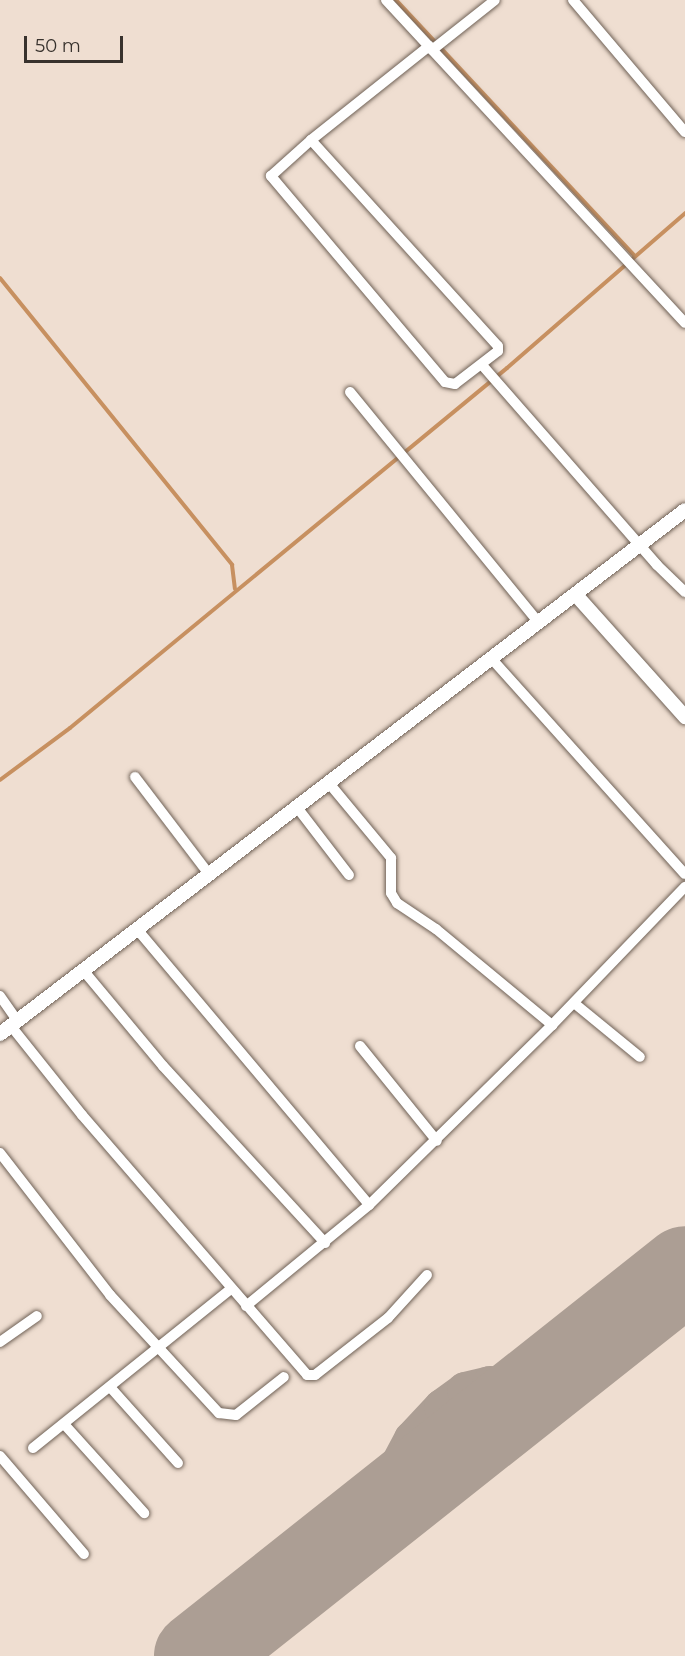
<!DOCTYPE html>
<html>
<head>
<meta charset="utf-8">
<style>
  body { margin:0 }
  #map { position:relative; width:685px; height:1656px; overflow:hidden; background:#efded1; font-family:Montserrat,sans-serif }
  div>[style] { position:absolute }
  .stream>* { height:4px; margin:-2px; padding:0 2px; transform-origin:2px; border-radius:2px; background:#c79060 }
  .taxiway>* { height:36px; margin:-18px; padding:0 18px; transform-origin:18px; border-radius:18px; background:#ac9e94 }
  .runway>* { height:88px; margin:-44px; padding:0 44px; transform-origin:44px; border-radius:44px; background:#ac9e94 }
  .roads { filter:drop-shadow(0 0 2px #706257) drop-shadow(0 0 2px #706257) }
  .minor>* { height:10px; margin:-5px; padding:0 5px; transform-origin:5px; border-radius:5px; background:#fff }
  .tertiary>* { height:14px; margin:-7px; padding:0 7px; transform-origin:7px; border-radius:7px; background:#fff }
  span { translate:-50% -50%; white-space:nowrap; text-align:center; line-height:1.15; -webkit-text-stroke:5px #efded1; paint-order:stroke }
  .scale { position:absolute; left:24px; top:36px; width:99px; height:27px; box-sizing:border-box; border:3px solid #38322d; border-top:0; padding-left:8px; font-size:18px; line-height:21px; white-space:nowrap; color:#38322d; -webkit-text-stroke:4px #efded1; paint-order:stroke }
</style>
</head>
<body>
<div id="map">
  <div class="stream">
    <i style="left:396px;top:0;width:350px;rotate:47deg"></i>
    <i style="left:0;top:278px;width:369px;rotate:51deg"></i>
    <i style="left:232px;top:565px;width:24px;rotate:83deg"></i>
    <i style="left:0;top:780px;width:87px;rotate:-36.6deg"></i>
    <i style="left:70px;top:728px;width:566px;rotate:-39.48deg"></i>
    <i style="left:507px;top:368px;width:236px;rotate:-41deg"></i>
  </div>
  <div class="taxiway">
    <i style="left:368px;top:1522px;width:94px;rotate:-62.1deg"></i>
    <i style="left:412px;top:1439px;width:44px;rotate:-46.8deg"></i>
    <i style="left:442px;top:1407px;width:29px;rotate:-36deg"></i>
    <i style="left:465px;top:1390px;width:26px;rotate:-13deg"></i>
    <i style="left:490px;top:1384px;width:19px;rotate:32deg"></i>
    <i style="left:506px;top:1394px;width:9px;rotate:63deg"></i>
    <i style="left:510px;top:1402px;width:9px;rotate:103deg"></i>
  </div>
  <div class="runway">
    <i style="left:198px;top:1656px;width:621px;rotate:-38.4deg"></i>
  </div>
  <div class="roads">
    <div class="minor">
      <i style="left:386px;top:0;width:440px;rotate:47.2deg"></i>
      <i style="left:573px;top:0;width:173px;rotate:49.7deg"></i>
      <i style="left:432px;top:50px;width:80px;rotate:-38.4deg"></i>
      <i style="left:311px;top:140px;width:278px;rotate:47.8deg"></i>
      <i style="left:498px;top:346px;width:5px;rotate:90deg"></i>
      <i style="left:498px;top:351px;width:54px;rotate:142.5deg"></i>
      <i style="left:455px;top:384px;width:10px;rotate:-169deg"></i>
      <i style="left:445px;top:382px;width:270px;rotate:-130.2deg"></i>
      <i style="left:271px;top:176px;width:54px;rotate:-42deg"></i>
      <i style="left:311px;top:140px;width:151px;rotate:-38.5deg"></i>
      <i style="left:482px;top:365px;width:266px;rotate:48.8deg"></i>
      <i style="left:657px;top:565px;width:39px;rotate:44deg"></i>
      <i style="left:350px;top:392px;width:298px;rotate:50.7deg"></i>
      <i style="left:491px;top:658px;width:290px;rotate:48.1deg"></i>
      <i style="left:135px;top:777px;width:122px;rotate:52.7deg"></i>
      <i style="left:328px;top:782px;width:99px;rotate:50.3deg"></i>
      <i style="left:391px;top:858px;width:35px;rotate:90deg"></i>
      <i style="left:391px;top:893px;width:12px;rotate:59deg"></i>
      <i style="left:397px;top:903px;width:47px;rotate:33.7deg"></i>
      <i style="left:436px;top:929px;width:151px;rotate:39.6deg"></i>
      <i style="left:552px;top:1025px;width:192px;rotate:-46.1deg"></i>
      <i style="left:296px;top:806px;width:87px;rotate:52.5deg"></i>
      <i style="left:136px;top:928px;width:362px;rotate:49.9deg"></i>
      <i style="left:83px;top:970px;width:125px;rotate:50.2deg"></i>
      <i style="left:163px;top:1066px;width:240px;rotate:47.5deg"></i>
      <i style="left:0;top:996px;width:29px;rotate:55deg"></i>
      <i style="left:574px;top:1003px;width:85px;rotate:39.3deg"></i>
      <i style="left:11px;top:1026px;width:114px;rotate:51.4deg"></i>
      <i style="left:82px;top:1115px;width:344px;rotate:49.1deg"></i>
      <i style="left:307px;top:1375px;width:8px"></i>
      <i style="left:315px;top:1375px;width:93px;rotate:-38deg"></i>
      <i style="left:388px;top:1318px;width:58px;rotate:-47.8deg"></i>
      <i style="left:360px;top:1046px;width:122px;rotate:51deg"></i>
      <i style="left:0;top:1153px;width:180px;rotate:52.2deg"></i>
      <i style="left:110px;top:1295px;width:161px;rotate:47.3deg"></i>
      <i style="left:219px;top:1413px;width:17px;rotate:7deg"></i>
      <i style="left:236px;top:1415px;width:61px;rotate:-38.4deg"></i>
      <i style="left:246px;top:1306px;width:159px;rotate:-39.4deg"></i>
      <i style="left:369px;top:1205px;width:257px;rotate:-44.5deg"></i>
      <i style="left:0;top:1342px;width:45px;rotate:-35.1deg"></i>
      <i style="left:110px;top:1387px;width:102px;rotate:48.2deg"></i>
      <i style="left:64px;top:1424px;width:120px;rotate:48deg"></i>
      <i style="left:33px;top:1448px;width:254px;rotate:-38.8deg"></i>
      <i style="left:0;top:1456px;width:129px;rotate:49.4deg"></i>
    </div>
    <div class="tertiary">
      <i style="left:576px;top:595px;width:164px;rotate:48.2deg"></i>
      <i style="left:0;top:1034px;width:862px;rotate:-37.41deg"></i>
    </div>
  </div>
  <div class="scale">50 m</div>
</div>
</body>
</html>
